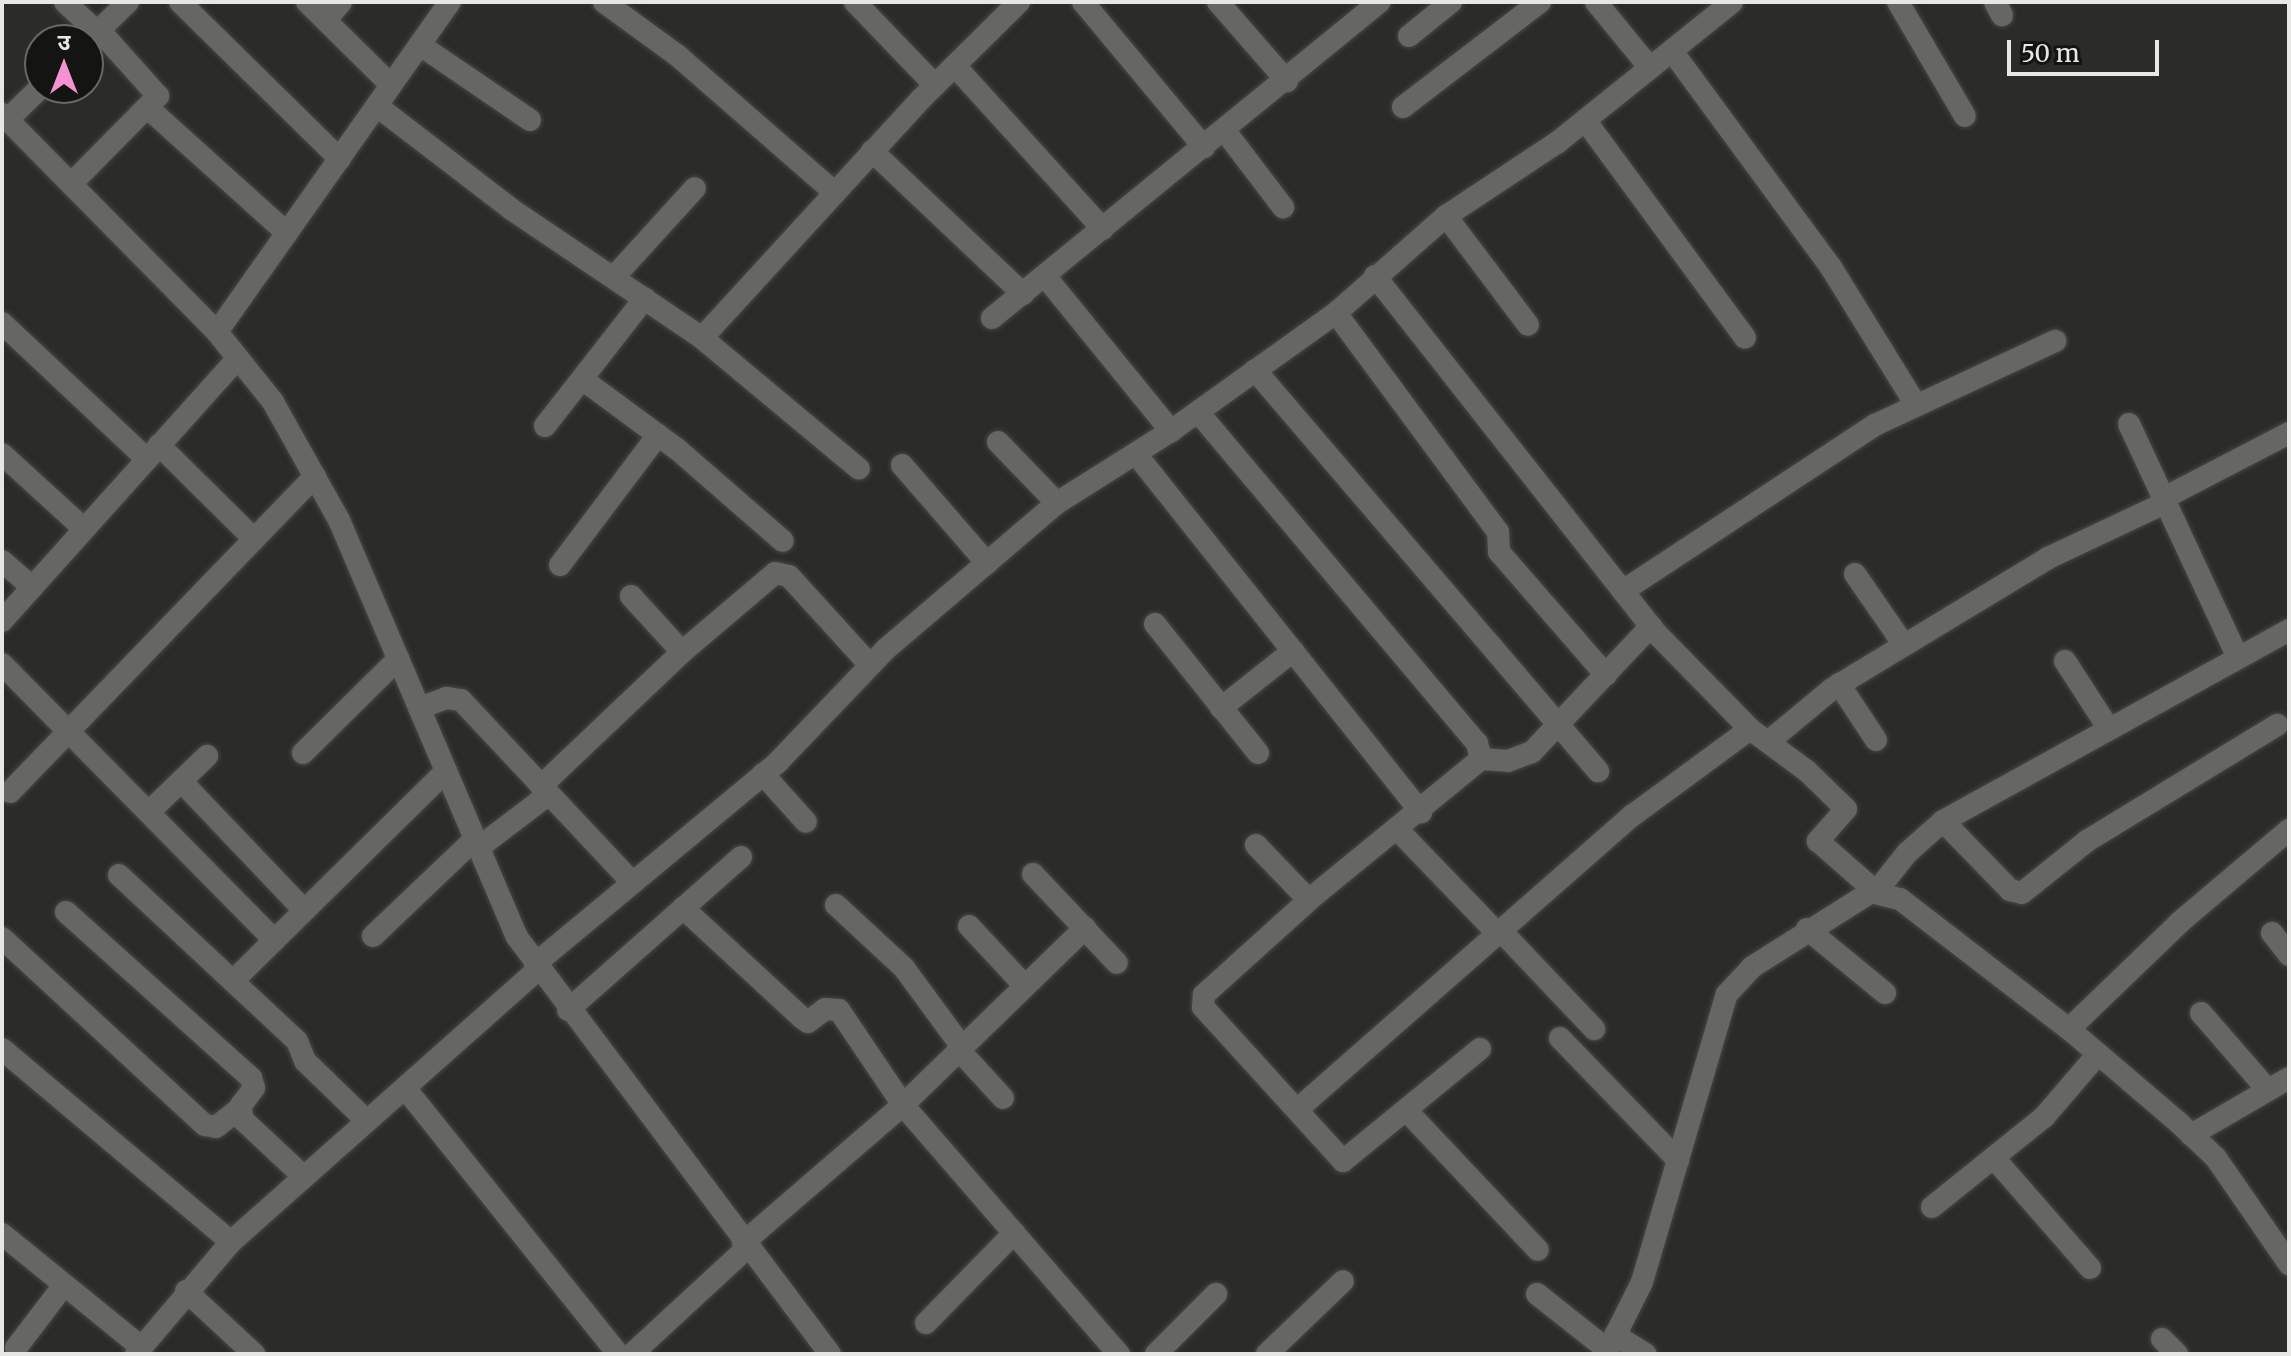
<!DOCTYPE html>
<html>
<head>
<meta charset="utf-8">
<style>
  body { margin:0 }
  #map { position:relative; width:2291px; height:1356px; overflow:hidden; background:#2b2c2a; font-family:Merriweather,"Noto Sans Devanagari",serif }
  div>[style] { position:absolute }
  .roads { filter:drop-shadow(0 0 2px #464745) drop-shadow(0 0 2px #464745) }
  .minor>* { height:22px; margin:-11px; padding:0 11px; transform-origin:11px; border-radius:11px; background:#666764 }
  span { translate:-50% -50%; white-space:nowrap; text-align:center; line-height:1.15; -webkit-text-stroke:8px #141413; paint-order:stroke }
  .frame { position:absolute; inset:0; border:4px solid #e7e8e6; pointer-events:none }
  .north { position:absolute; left:24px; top:24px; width:80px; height:80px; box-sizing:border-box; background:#141413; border:2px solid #686967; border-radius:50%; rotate:0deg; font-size:22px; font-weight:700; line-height:32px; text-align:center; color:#e7e8e6 }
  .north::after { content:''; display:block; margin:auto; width:28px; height:36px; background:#f491d3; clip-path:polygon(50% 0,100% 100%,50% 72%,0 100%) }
  .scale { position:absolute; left:2007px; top:40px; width:152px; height:36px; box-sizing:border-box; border:4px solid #e7e8e6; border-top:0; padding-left:10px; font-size:24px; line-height:28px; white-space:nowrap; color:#e7e8e6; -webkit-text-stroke:6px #141413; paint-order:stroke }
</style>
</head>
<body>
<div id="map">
  <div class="roads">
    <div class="minor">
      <i style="left:65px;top:2px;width:44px;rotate:43.2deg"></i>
      <i style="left:180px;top:2px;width:224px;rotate:44.5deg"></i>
      <i style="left:307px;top:2px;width:118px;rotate:44.7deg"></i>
      <i style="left:604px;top:2px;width:92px;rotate:36.1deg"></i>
      <i style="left:678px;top:56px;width:207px;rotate:41.1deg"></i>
      <i style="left:855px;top:2px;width:115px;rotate:46.1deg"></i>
      <i style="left:1083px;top:2px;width:189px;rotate:50.2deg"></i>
      <i style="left:1218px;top:2px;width:105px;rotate:48.9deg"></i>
      <i style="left:1596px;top:2px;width:85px;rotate:50.7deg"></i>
      <i style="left:1898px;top:2px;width:132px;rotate:59.6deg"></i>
      <i style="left:1995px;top:2px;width:15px;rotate:62deg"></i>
      <i style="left:326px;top:20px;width:23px;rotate:-50deg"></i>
      <i style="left:1409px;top:36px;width:54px;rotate:-39deg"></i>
      <i style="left:88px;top:41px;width:56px;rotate:-44.3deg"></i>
      <i style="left:420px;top:45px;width:133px;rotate:34.3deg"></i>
      <i style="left:1672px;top:51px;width:270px;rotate:53.7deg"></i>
      <i style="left:1832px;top:269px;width:160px;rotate:58.3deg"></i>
      <i style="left:955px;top:66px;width:220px;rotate:47.8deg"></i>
      <i style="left:377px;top:106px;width:169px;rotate:37.5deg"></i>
      <i style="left:511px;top:209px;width:230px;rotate:34deg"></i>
      <i style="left:702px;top:338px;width:204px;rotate:39.8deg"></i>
      <i style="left:1403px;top:107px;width:173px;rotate:-37.5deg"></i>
      <i style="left:148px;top:108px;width:187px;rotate:42deg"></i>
      <i style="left:2px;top:114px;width:306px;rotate:45.4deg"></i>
      <i style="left:217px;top:332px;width:90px;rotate:51.3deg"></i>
      <i style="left:273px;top:402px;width:135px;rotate:60.8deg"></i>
      <i style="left:339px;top:520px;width:453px;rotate:66.9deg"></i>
      <i style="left:517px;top:937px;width:521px;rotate:53.11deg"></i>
      <i style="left:7px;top:120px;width:46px;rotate:-44.1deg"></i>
      <i style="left:1585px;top:120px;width:270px;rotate:53.7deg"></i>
      <i style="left:1225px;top:131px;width:96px;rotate:52.7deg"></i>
      <i style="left:872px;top:151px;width:208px;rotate:43.4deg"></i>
      <i style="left:71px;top:184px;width:124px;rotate:-45.3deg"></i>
      <i style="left:158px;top:96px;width:89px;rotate:-131.8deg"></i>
      <i style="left:1446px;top:216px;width:136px;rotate:53deg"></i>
      <i style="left:1045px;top:276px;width:200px;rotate:50.9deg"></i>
      <i style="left:1375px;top:276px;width:454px;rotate:51.8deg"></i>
      <i style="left:1656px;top:633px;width:134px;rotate:45.6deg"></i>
      <i style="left:1750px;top:729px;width:71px;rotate:36.4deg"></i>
      <i style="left:1807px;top:771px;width:54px;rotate:44.3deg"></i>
      <i style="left:1846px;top:809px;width:43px;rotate:131.2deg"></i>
      <i style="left:1818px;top:841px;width:77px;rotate:41.3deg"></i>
      <i style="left:1876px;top:892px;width:50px;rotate:-51.5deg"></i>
      <i style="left:1907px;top:853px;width:48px;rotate:-41.6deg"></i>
      <i style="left:1943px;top:821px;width:395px;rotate:-28.9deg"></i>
      <i style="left:614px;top:277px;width:120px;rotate:-47.7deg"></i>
      <i style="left:1336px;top:313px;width:272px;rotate:53.5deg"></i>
      <i style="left:1498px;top:532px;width:20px;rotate:87deg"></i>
      <i style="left:1499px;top:552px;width:163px;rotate:49deg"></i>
      <i style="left:992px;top:318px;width:500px;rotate:-39.2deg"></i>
      <i style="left:2px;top:323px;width:199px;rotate:43.2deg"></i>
      <i style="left:217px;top:332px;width:404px;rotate:-54.8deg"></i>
      <i style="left:702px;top:338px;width:324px;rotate:-47.5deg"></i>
      <i style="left:921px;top:99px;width:138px;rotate:-44.7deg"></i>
      <i style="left:1255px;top:370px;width:528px;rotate:49.46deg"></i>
      <i style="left:582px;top:379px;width:118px;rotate:36.4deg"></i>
      <i style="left:677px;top:449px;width:140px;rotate:41deg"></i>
      <i style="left:1198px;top:412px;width:433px;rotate:49.9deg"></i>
      <i style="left:1477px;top:743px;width:16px;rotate:76deg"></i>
      <i style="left:1481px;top:759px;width:222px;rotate:140.7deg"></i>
      <i style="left:1309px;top:900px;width:142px;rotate:137.9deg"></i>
      <i style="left:1204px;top:995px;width:12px;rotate:95deg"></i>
      <i style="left:1203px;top:1007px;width:208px;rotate:47.7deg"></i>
      <i style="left:1343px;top:1161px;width:177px;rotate:-39.3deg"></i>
      <i style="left:2129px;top:424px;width:258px;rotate:65deg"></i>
      <i style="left:545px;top:426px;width:162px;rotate:-52deg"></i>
      <i style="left:998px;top:442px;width:85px;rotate:46deg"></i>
      <i style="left:159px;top:445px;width:134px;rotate:44.7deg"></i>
      <i style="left:2px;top:454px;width:111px;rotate:42.4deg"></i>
      <i style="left:1136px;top:454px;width:458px;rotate:51.5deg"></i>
      <i style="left:902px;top:465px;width:130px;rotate:49.1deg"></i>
      <i style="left:2164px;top:498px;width:141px;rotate:-27.5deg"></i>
      <i style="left:2px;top:561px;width:40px;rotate:41deg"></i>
      <i style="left:560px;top:565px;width:163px;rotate:-53deg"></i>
      <i style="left:1855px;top:574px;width:86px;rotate:55.4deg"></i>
      <i style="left:1623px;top:591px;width:302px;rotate:-33.4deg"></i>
      <i style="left:1875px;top:425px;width:199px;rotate:-25deg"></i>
      <i style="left:631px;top:596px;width:76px;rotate:47.7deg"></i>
      <i style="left:2px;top:621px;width:353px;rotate:-48.1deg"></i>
      <i style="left:1155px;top:624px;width:165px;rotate:51.4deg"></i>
      <i style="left:2065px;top:661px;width:81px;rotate:57.1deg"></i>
      <i style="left:2px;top:664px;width:388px;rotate:45.4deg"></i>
      <i style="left:1839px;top:684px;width:67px;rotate:56.5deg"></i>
      <i style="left:419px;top:708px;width:29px;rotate:-20deg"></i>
      <i style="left:446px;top:698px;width:15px;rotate:8deg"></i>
      <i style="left:461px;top:700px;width:251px;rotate:46.8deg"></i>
      <i style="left:1221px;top:708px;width:92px;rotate:-38.4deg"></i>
      <i style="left:1768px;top:742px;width:83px;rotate:-39.6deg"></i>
      <i style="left:1832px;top:689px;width:253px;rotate:-31.2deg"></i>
      <i style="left:2048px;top:558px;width:129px;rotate:-25.2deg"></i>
      <i style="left:303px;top:753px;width:134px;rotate:-44.7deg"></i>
      <i style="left:1481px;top:759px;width:27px;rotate:4deg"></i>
      <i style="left:1508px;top:761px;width:26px;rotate:-21deg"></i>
      <i style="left:1532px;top:752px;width:173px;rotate:-46.6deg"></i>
      <i style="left:763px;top:774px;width:64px;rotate:48.1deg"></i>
      <i style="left:181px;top:781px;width:178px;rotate:46.4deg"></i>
      <i style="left:541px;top:786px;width:195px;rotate:-43.5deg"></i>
      <i style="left:682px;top:652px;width:122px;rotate:-40.3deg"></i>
      <i style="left:775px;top:573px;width:14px;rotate:12deg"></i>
      <i style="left:789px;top:576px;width:120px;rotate:47.7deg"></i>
      <i style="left:10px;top:792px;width:439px;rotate:-46deg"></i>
      <i style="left:151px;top:810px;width:78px;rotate:-44deg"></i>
      <i style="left:1943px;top:821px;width:96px;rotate:45.8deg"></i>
      <i style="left:2010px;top:890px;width:12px;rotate:14deg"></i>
      <i style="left:2022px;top:893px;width:83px;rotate:-38.7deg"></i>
      <i style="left:2087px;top:841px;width:223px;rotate:-31.4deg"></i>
      <i style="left:1398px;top:830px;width:146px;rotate:46.1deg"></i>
      <i style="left:1256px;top:845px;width:76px;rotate:46.1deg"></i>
      <i style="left:478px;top:848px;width:89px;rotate:-37.3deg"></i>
      <i style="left:1033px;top:874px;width:122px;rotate:46.7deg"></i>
      <i style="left:119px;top:875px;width:243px;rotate:43deg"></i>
      <i style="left:297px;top:1041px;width:22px;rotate:68deg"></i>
      <i style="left:305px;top:1061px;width:86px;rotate:44.1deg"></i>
      <i style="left:836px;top:905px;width:93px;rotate:42.8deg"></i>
      <i style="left:904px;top:968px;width:98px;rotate:53.7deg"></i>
      <i style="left:683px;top:908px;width:162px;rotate:42.7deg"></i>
      <i style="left:802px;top:1018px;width:7px;rotate:34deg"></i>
      <i style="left:808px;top:1022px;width:21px;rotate:-37deg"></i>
      <i style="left:825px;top:1009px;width:14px;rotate:4deg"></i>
      <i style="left:839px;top:1010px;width:115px;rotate:56deg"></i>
      <i style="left:903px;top:1105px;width:330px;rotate:49.1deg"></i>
      <i style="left:66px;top:912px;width:249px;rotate:41.9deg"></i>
      <i style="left:251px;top:1078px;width:10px;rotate:73deg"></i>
      <i style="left:254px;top:1088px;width:21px;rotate:127deg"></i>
      <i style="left:241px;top:1105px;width:14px;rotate:86deg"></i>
      <i style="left:242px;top:1119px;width:85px;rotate:43.1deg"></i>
      <i style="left:969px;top:926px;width:82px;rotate:47deg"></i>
      <i style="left:1807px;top:929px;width:101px;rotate:39.4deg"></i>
      <i style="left:1502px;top:932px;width:134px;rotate:46.5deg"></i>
      <i style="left:2272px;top:933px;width:28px;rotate:52deg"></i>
      <i style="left:373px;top:936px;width:141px;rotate:-43.6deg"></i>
      <i style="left:2px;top:938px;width:276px;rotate:42.7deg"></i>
      <i style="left:205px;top:1125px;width:11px;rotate:10deg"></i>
      <i style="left:216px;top:1127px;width:31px;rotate:-38deg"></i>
      <i style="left:535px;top:964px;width:316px;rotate:-39.7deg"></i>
      <i style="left:778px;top:762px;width:156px;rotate:-46.3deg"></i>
      <i style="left:886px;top:649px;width:225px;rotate:-40.5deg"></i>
      <i style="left:1057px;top:503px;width:135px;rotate:-32.3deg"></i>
      <i style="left:1171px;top:431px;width:203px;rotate:-35.6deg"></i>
      <i style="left:1336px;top:313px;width:147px;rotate:-41.4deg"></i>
      <i style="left:1446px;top:216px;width:134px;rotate:-33.5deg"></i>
      <i style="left:1558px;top:142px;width:223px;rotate:-38.8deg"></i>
      <i style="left:233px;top:981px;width:299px;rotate:-44.6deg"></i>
      <i style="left:568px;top:1010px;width:231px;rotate:-41.5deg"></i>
      <i style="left:2201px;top:1013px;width:102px;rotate:49deg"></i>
      <i style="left:2069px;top:1029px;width:154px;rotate:-43.9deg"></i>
      <i style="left:2180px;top:922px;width:143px;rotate:-40.2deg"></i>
      <i style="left:1560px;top:1038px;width:170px;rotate:46deg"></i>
      <i style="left:2px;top:1049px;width:299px;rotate:40.1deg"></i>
      <i style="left:959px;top:1050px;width:65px;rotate:47.5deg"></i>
      <i style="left:405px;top:1088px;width:341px;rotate:51.3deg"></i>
      <i style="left:1299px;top:1108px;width:444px;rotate:-41.3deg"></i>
      <i style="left:1633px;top:815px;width:145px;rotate:-36.3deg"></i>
      <i style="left:1406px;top:1110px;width:192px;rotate:46.7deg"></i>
      <i style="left:2191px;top:1135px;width:113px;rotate:-30.2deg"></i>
      <i style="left:1994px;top:1158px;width:146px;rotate:48.9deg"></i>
      <i style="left:1932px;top:1207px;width:144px;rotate:-38.8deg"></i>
      <i style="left:2044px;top:1117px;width:83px;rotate:-49.4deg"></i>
      <i style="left:2px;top:1234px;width:179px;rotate:39.1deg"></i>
      <i style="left:743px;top:1243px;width:211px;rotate:-40.8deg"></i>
      <i style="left:903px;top:1105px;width:254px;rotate:-44.2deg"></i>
      <i style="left:186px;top:1291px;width:93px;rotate:42.8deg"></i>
      <i style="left:1537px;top:1294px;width:90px;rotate:38.3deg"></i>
      <i style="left:926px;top:1323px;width:126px;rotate:-45.6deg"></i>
      <i style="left:1615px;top:1335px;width:36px;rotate:32deg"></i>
      <i style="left:2162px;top:1339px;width:21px;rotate:45deg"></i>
      <i style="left:16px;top:1348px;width:79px;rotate:-52.7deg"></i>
      <i style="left:136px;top:1354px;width:147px;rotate:-49.7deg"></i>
      <i style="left:231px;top:1242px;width:411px;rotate:-41.6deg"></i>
      <i style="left:632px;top:1354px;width:156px;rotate:-42.7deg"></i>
      <i style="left:1156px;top:1354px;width:85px;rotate:-45deg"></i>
      <i style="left:1267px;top:1354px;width:105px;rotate:-43.8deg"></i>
      <i style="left:1606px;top:1354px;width:80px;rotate:-63.4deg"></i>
      <i style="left:1642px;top:1282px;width:300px;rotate:-73.6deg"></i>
      <i style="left:1727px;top:994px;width:37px;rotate:-47deg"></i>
      <i style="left:1752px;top:967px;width:141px;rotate:-32.2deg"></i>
      <i style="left:1871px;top:892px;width:30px;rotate:14deg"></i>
      <i style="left:1900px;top:899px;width:213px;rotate:37.6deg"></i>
      <i style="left:2069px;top:1029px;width:145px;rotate:40.5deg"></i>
      <i style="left:2179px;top:1123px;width:51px;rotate:43.4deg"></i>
      <i style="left:2216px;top:1158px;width:129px;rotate:55.4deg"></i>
    </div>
  </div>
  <div class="frame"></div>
  <div class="north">उ</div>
  <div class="scale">50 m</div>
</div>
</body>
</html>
